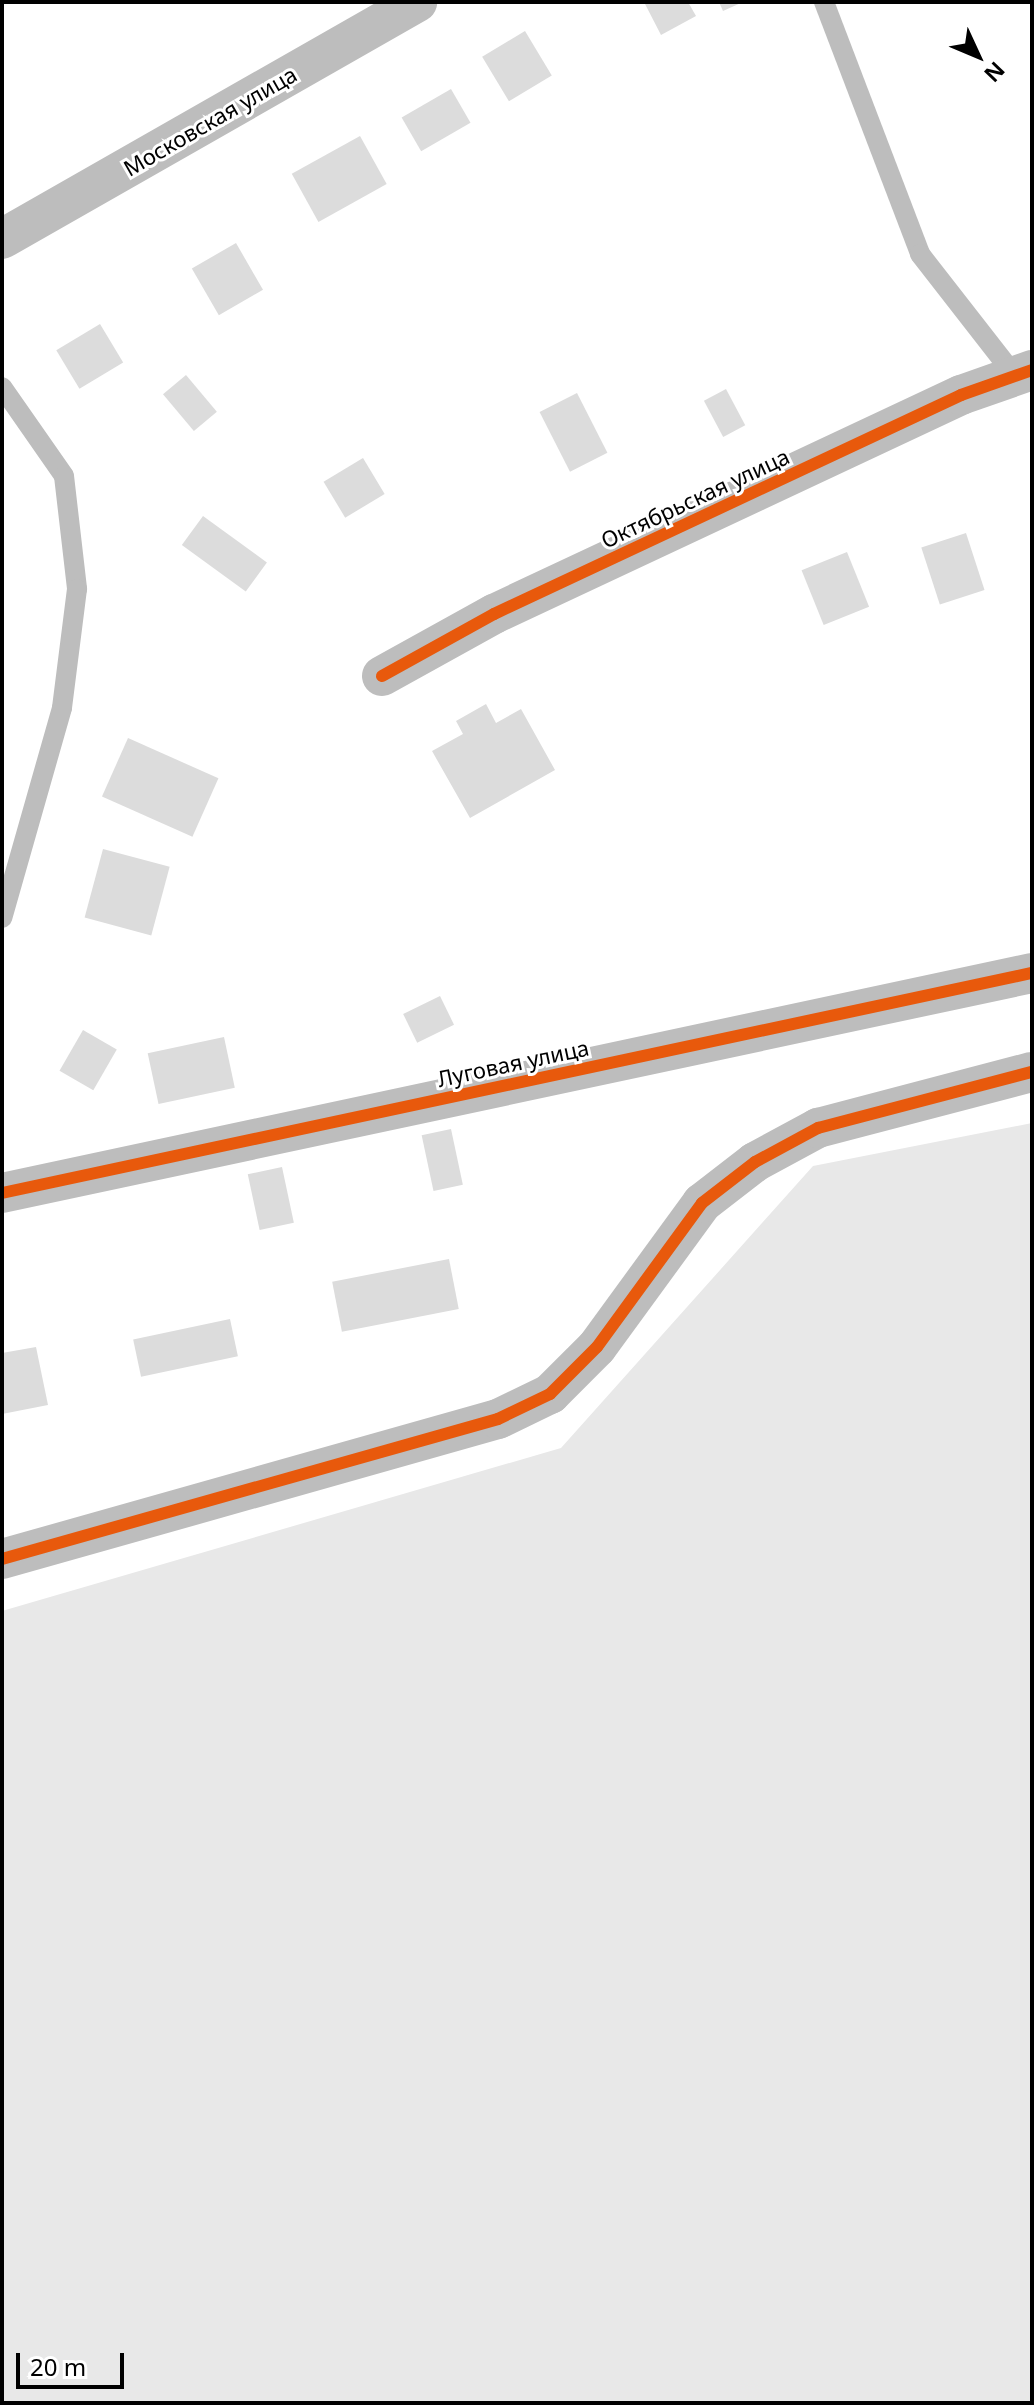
<!DOCTYPE html>
<html>
<head>
<meta charset="utf-8">
<style>
  body { margin:0 }
  #map { position:relative; width:1034px; height:2405px; overflow:hidden; background:#fff; font-family:"Noto Sans",sans-serif }
  div>[style] { position:absolute }
  .green>* { inset:0; background:#e8e8e8 }
  .building>* { inset:0; background:#dcdcdc; transform-origin:0 0 }
  .lane>* { height:20px; margin:-10px; padding:0 10px; transform-origin:10px; border-radius:10px; background:#bdbdbd }
  .street>* { height:40px; margin:-20px; padding:0 20px; transform-origin:20px; border-radius:20px; background:#bdbdbd }
  .cycleway>* { height:12px; margin:-6px; padding:0 6px; transform-origin:6px; border-radius:6px; background:#e8590c }
  span { translate:-50% -50%; white-space:nowrap; text-align:center; line-height:1.15; -webkit-text-stroke:6px #fff; paint-order:stroke }
  .street-label { font-size:22px; color:#000 }
  .frame { position:absolute; inset:0; border:4px solid #000; pointer-events:none }
  .north { position:absolute; left:938px; top:16px; width:80px; height:80px; -webkit-text-stroke:6px #fff; paint-order:stroke; rotate:134deg; font-size:22px; font-weight:700; line-height:32px; text-align:center; color:#000 }
  .north::after { content:''; display:block; margin:auto; width:28px; height:36px; background:#000; clip-path:polygon(50% 0,100% 100%,50% 72%,0 100%) }
  .scale { position:absolute; left:16px; top:2353px; width:108px; height:36px; box-sizing:border-box; border:4px solid #000; border-top:0; padding-left:10px; font-size:24px; line-height:28px; white-space:nowrap; color:#000; -webkit-text-stroke:6px #fff; paint-order:stroke }
</style>
</head>
<body>
<div id="map">
  <div class="green">
    <i style="clip-path:polygon(1032px 1123px,1032px 2403px,2px 2403px,2px 1611px,561px 1448px,813px 1166px)"></i>
  </div>
  <div class="building">
    <i style="clip-path:polygon(644px 2px,688px 2px,696px 16px,661px 35px)"></i>
    <i style="clip-path:polygon(719px 2px,743px 2px,723px 11px)"></i>
    <i style="left:525px;top:31px;width:52px;height:50px;rotate:59deg"></i>
    <i style="left:451px;top:89px;width:39px;height:57px;rotate:60deg"></i>
    <i style="left:360px;top:136px;width:55px;height:78px;rotate:61deg"></i>
    <i style="left:236px;top:243px;width:54px;height:51px;rotate:60deg"></i>
    <i style="left:100px;top:324px;width:45px;height:51px;rotate:59deg"></i>
    <i style="left:186px;top:375px;width:48px;height:30px;rotate:50deg"></i>
    <i style="left:726px;top:389px;width:41px;height:25px;rotate:62deg"></i>
    <i style="left:577px;top:393px;width:67px;height:42px;rotate:63deg"></i>
    <i style="left:363px;top:458px;width:42px;height:46px;rotate:59deg"></i>
    <i style="left:203px;top:516px;width:79px;height:36px;rotate:36deg"></i>
    <i style="left:966px;top:533px;width:60px;height:47px;rotate:72deg"></i>
    <i style="left:847px;top:552px;width:59px;height:49px;rotate:68deg"></i>
    <i style="clip-path:polygon(486px 704px,496px 723px,521px 709px,555px 770px,470px 818px,432px 751px,463px 734px,456px 721px)"></i>
    <i style="left:128px;top:738px;width:99px;height:64px;rotate:24deg"></i>
    <i style="left:103px;top:849px;width:69px;height:71px;rotate:15deg"></i>
    <i style="left:440px;top:996px;width:32px;height:41px;rotate:64deg"></i>
    <i style="left:83px;top:1030px;width:39px;height:47px;rotate:30deg"></i>
    <i style="left:224px;top:1037px;width:52px;height:78px;rotate:78deg"></i>
    <i style="left:451px;top:1129px;width:57px;height:30px;rotate:78deg"></i>
    <i style="left:282px;top:1167px;width:57px;height:35px;rotate:78deg"></i>
    <i style="left:449px;top:1259px;width:51px;height:119px;rotate:79deg"></i>
    <i style="left:230px;top:1319px;width:38px;height:99px;rotate:78deg"></i>
    <i style="clip-path:polygon(36px 1347px,48px 1405px,2px 1414px,2px 1353px)"></i>
  </div>
  <div class="lane">
    <i style="left:824px;top:2px;width:270px;rotate:69.1deg"></i>
    <i style="left:920px;top:254px;width:155px;rotate:52.1deg"></i>
    <i style="left:2px;top:387px;width:108px;rotate:55.1deg"></i>
    <i style="left:64px;top:476px;width:114px;rotate:83.4deg"></i>
    <i style="left:77px;top:589px;width:120px;rotate:97.2deg"></i>
    <i style="left:62px;top:708px;width:218px;rotate:105.9deg"></i>
  </div>
  <div class="street">
    <i style="left:2px;top:239px;width:478px;rotate:-29.7deg"></i>
    <i style="left:382px;top:676px;width:128px;rotate:-29deg"></i>
    <i style="left:494px;top:614px;width:516px;rotate:-25.12deg"></i>
    <i style="left:961px;top:395px;width:75px;rotate:-19.4deg"></i>
    <i style="left:2px;top:1193px;width:1053px;rotate:-12.06deg"></i>
    <i style="left:2px;top:1559px;width:515px;rotate:-15.76deg"></i>
    <i style="left:498px;top:1419px;width:58px;rotate:-25.7deg"></i>
    <i style="left:550px;top:1394px;width:66px;rotate:-45deg"></i>
    <i style="left:597px;top:1347px;width:178px;rotate:-53.9deg"></i>
    <i style="left:702px;top:1203px;width:67px;rotate:-37.7deg"></i>
    <i style="left:755px;top:1162px;width:72px;rotate:-28.4deg"></i>
    <i style="left:818px;top:1128px;width:221px;rotate:-14.7deg"></i>
  </div>
  <div class="cycleway">
    <i style="left:382px;top:676px;width:128px;rotate:-29deg"></i>
    <i style="left:494px;top:614px;width:516px;rotate:-25.12deg"></i>
    <i style="left:961px;top:395px;width:75px;rotate:-19.4deg"></i>
    <i style="left:2px;top:1193px;width:1053px;rotate:-12.06deg"></i>
    <i style="left:2px;top:1559px;width:515px;rotate:-15.76deg"></i>
    <i style="left:498px;top:1419px;width:58px;rotate:-25.7deg"></i>
    <i style="left:550px;top:1394px;width:66px;rotate:-45deg"></i>
    <i style="left:597px;top:1347px;width:178px;rotate:-53.9deg"></i>
    <i style="left:702px;top:1203px;width:67px;rotate:-37.7deg"></i>
    <i style="left:755px;top:1162px;width:72px;rotate:-28.4deg"></i>
    <i style="left:818px;top:1128px;width:221px;rotate:-14.7deg"></i>
  </div>
  <div class="street-label">
    <span style="left:210px;top:121px;rotate:-30deg">Московская улица</span>
    <span style="left:695px;top:498px;rotate:-25deg">Октябрьская улица</span>
    <span style="left:513px;top:1063px;rotate:-12deg">Луговая улица</span>
  </div>
  <div class="frame"></div>
  <div class="north">N</div>
  <div class="scale">20 m</div>
</div>
</body>
</html>
